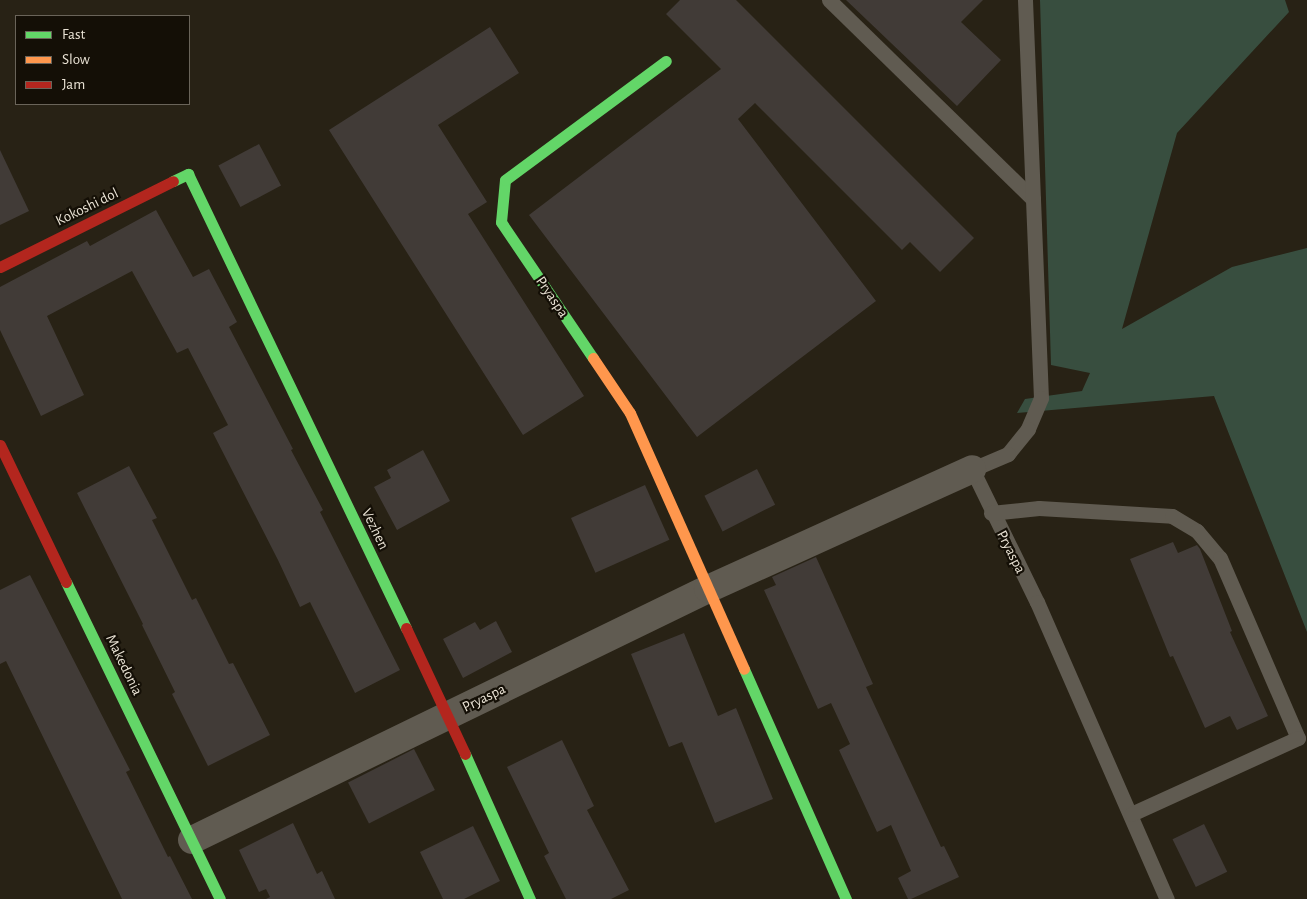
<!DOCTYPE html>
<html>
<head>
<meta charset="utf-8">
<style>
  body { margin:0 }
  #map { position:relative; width:1307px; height:899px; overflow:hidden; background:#282215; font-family:"Alegreya Sans",sans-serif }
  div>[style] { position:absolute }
  .green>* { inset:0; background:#384e3f }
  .building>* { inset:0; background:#413b37; transform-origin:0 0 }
  .lane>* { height:15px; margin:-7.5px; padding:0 7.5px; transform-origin:7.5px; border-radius:7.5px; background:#605b51 }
  .street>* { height:28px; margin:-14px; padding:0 14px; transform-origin:14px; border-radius:14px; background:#605b51 }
  .fast>* { height:11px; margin:-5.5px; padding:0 5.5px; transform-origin:5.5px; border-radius:5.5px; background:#63d668 }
  .slow>* { height:11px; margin:-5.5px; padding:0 5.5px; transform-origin:5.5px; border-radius:5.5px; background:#ff974d }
  .jam>* { height:11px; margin:-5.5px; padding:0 5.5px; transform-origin:5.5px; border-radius:5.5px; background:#b3261e }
  span { translate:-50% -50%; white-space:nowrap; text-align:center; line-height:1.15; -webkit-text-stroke:4.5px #140f06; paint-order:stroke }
  .street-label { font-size:15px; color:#eae3d5 }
  .legend { position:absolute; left:15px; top:15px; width:175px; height:90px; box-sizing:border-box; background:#140f06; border:1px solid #6a6459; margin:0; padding:6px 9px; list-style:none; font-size:15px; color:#eae3d5 }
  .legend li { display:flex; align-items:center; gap:10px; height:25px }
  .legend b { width:25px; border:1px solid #6a6459 }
</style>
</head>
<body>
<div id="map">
  <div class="green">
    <i style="clip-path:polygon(1040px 0,1285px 0,1289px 12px,1177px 133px,1122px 329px,1232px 267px,1307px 248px,1307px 632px,1214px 396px,1017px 413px,1025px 399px,1082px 391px,1090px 373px,1051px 365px)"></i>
  </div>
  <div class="building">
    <i style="clip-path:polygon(680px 0,736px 0,974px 238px,940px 272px,910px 242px,902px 250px,755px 103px,738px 119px,876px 301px,697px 437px,529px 215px,721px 69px,666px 14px)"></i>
    <i style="clip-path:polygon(846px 0,983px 0,961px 22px,1001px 60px,957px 106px)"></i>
    <i style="clip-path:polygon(490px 27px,519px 73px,438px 125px,487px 202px,468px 214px,584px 396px,523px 435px,329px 130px)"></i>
    <i style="left:259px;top:144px;width:47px;height:46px;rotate:62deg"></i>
    <i style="clip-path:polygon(0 150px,29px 211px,0 225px)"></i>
    <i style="clip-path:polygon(156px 210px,193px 277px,209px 269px,237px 322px,229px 327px,293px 449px,291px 450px,323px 510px,320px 512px,400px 670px,355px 693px,310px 602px,300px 607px,278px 560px,213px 433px,228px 425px,188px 348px,177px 353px,132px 271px,47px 316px,84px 395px,41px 416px,0 330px,0 287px,87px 241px,90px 246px)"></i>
    <i style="clip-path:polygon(423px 450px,450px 501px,397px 530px,374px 487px,391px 478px,387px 470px)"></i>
    <i style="clip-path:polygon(129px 466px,157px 518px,152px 520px,192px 600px,196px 598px,229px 664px,233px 663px,270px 735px,208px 766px,172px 694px,175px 692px,142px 625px,143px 624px,77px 493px)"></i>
    <i style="left:757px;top:469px;width:40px;height:59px;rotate:63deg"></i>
    <i style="left:645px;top:485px;width:60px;height:81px;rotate:66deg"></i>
    <i style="clip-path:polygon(1173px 542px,1178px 553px,1197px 545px,1200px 549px,1232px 631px,1230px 632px,1268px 716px,1237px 730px,1230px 716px,1205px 728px,1173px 656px,1170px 657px,1130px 559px)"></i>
    <i style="clip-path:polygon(816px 557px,873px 684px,866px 687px,941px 847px,944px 846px,959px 877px,911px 899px,908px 899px,898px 878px,911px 871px,891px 825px,877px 832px,839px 750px,850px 744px,831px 703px,818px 709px,764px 590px,776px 585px,772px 577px)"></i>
    <i style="clip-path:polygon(30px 575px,130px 770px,126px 772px,168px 857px,170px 856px,192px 899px,122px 899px,6px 661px,0 664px,0 590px)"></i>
    <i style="clip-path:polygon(496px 621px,512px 652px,463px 678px,443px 639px,475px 622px,480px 630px)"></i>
    <i style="clip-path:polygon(684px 633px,718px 716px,736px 708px,773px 799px,715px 823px,682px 742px,669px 747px,631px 654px)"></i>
    <i style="clip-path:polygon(562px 740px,594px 806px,587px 810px,629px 890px,611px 899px,566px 899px,544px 856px,549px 853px,507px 767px)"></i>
    <i style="left:414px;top:749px;width:46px;height:74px;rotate:63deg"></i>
    <i style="clip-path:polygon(293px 823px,317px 874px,322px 871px,335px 899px,266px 899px,270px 897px,266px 889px,259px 892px,239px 850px)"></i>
    <i style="left:1204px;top:824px;width:53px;height:35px;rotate:64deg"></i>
    <i style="clip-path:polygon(473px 826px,500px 881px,464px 899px,443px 899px,420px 852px)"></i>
  </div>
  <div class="lane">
    <i style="left:829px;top:0;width:285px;rotate:44.3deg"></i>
    <i style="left:1025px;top:0;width:398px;rotate:87.7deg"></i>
    <i style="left:1041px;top:398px;width:34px;rotate:113deg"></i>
    <i style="left:1028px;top:429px;width:32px;rotate:129deg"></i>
    <i style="left:1008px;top:454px;width:39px;rotate:157deg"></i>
    <i style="left:972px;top:469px;width:148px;rotate:64deg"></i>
    <i style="left:1037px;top:602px;width:324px;rotate:66.4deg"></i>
    <i style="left:991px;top:513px;width:48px;rotate:-5.9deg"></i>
    <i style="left:1039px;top:508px;width:133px;rotate:3.4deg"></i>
    <i style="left:1172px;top:516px;width:29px;rotate:31deg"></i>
    <i style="left:1197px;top:531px;width:35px;rotate:50deg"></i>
    <i style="left:1220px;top:558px;width:196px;rotate:66.6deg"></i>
    <i style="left:1298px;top:738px;width:183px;rotate:155.5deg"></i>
  </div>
  <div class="street">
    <i style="left:192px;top:840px;width:574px;rotate:-25.94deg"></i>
    <i style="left:708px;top:589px;width:290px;rotate:-24.4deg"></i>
  </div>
  <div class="fast">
    <i style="left:173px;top:181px;width:17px;rotate:-25deg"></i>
    <i style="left:188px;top:174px;width:504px;rotate:64.35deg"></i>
    <i style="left:593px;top:358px;width:164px;rotate:-124.1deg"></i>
    <i style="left:501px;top:222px;width:42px;rotate:-84.6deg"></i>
    <i style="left:505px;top:180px;width:200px;rotate:-36.5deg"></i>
    <i style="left:66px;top:582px;width:352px;rotate:64.1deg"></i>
    <i style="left:744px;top:669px;width:252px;rotate:66.1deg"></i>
    <i style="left:465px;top:754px;width:159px;rotate:65.9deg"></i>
  </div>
  <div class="slow">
    <i style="left:593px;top:358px;width:66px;rotate:56.1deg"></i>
    <i style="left:630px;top:413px;width:280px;rotate:66deg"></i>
  </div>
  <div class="jam">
    <i style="left:0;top:267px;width:193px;rotate:-26.4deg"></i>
    <i style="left:0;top:445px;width:152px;rotate:64.3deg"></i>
    <i style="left:406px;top:628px;width:139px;rotate:64.9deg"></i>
  </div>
  <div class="street-label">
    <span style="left:87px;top:207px;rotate:-26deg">Kokoshi dol</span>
    <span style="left:552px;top:297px;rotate:56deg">Pryaspa</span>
    <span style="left:375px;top:529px;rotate:64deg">Vezhen</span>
    <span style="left:1011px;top:552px;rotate:63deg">Pryaspa</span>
    <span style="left:124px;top:665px;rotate:64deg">Makedonia</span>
    <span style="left:484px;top:698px;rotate:-26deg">Pryaspa</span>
  </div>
  <ul class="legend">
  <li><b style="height:6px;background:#63d668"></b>Fast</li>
  <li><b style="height:6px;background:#ff974d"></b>Slow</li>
  <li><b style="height:6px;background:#b3261e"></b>Jam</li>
  </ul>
</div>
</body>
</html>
